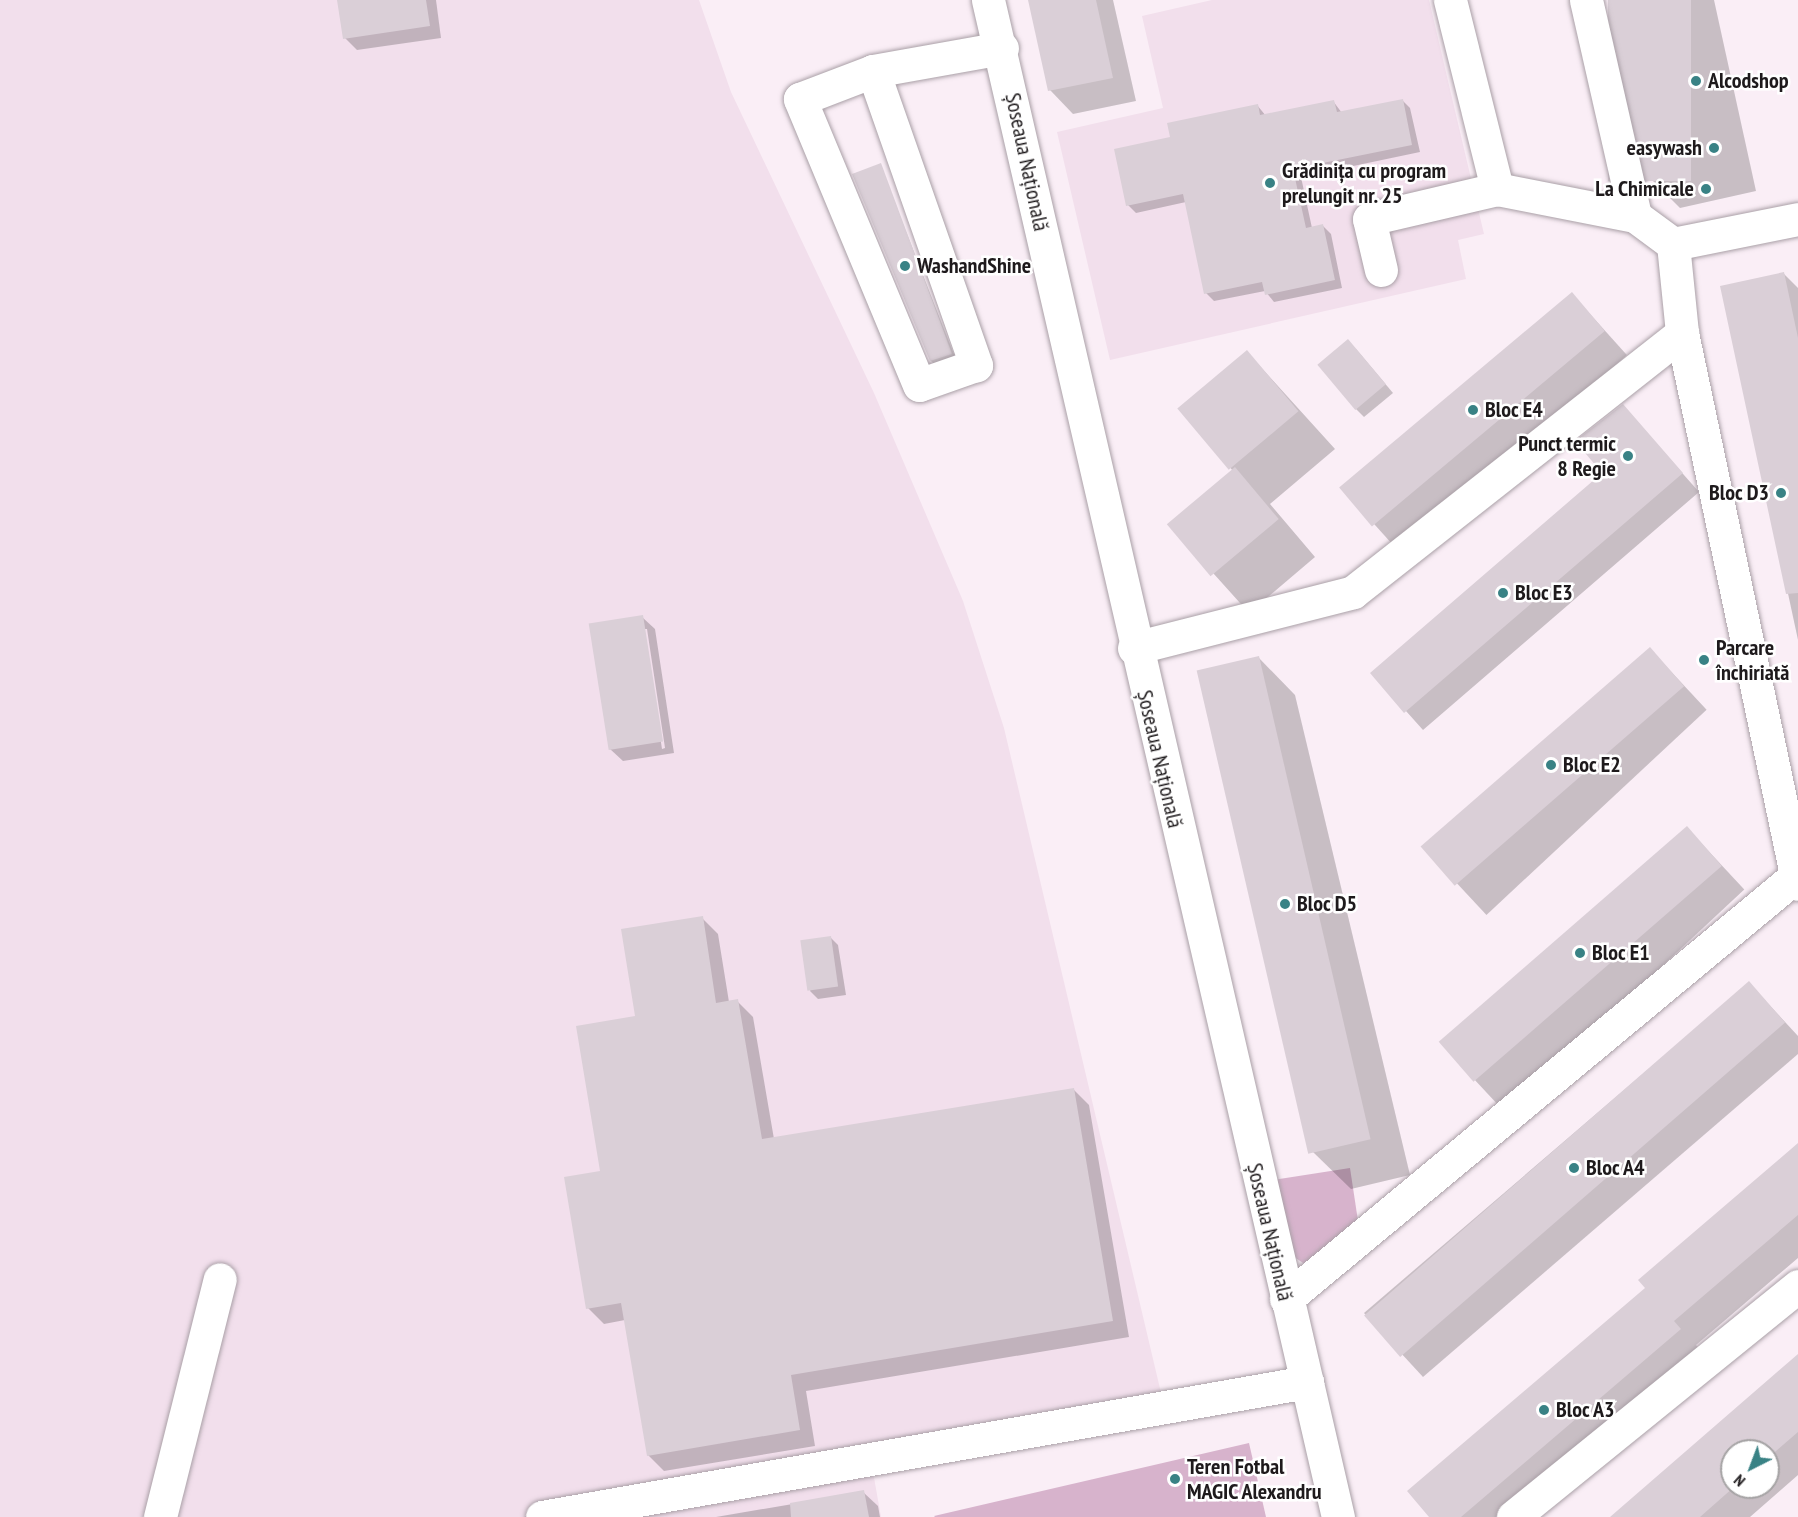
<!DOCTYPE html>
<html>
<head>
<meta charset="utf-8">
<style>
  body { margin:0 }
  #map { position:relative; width:1798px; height:1517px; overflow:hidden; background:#faeef6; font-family:"PT Sans Narrow",sans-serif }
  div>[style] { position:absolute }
  .built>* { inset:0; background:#f2dfec }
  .green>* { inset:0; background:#d7b3cc }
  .shadow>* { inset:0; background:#0003; transform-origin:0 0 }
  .building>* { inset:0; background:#dacfd7; transform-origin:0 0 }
  .roads { filter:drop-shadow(0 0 2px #aaa0a7) drop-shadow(0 0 2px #aaa0a7) }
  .minor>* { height:33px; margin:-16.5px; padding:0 16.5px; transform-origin:16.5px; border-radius:16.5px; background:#fff }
  .dots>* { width:16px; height:16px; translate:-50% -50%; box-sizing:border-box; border:3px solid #fff; border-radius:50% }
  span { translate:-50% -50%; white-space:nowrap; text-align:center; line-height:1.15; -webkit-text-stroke:5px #fff; paint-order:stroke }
  .poi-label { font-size:22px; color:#1e1a1c; font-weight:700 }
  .left { translate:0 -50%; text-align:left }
  .right { translate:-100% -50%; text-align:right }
  .street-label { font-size:22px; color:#1e1a1c }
  .north { position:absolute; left:1720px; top:1439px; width:60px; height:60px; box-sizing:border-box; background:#fff; border:2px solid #a5a3a4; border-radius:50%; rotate:222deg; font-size:16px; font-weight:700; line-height:24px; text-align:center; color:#1e1a1c }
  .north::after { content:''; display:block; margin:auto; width:21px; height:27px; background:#398285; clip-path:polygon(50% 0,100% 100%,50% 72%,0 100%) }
</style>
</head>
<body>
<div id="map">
  <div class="built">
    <i style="clip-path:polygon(0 0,699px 0,731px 92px,874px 393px,963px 601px,1004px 728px,1162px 1397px,870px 1455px,881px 1517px,0 1517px)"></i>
    <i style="clip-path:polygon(1212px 0,1429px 0,1484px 234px,1458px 240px,1466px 279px,1110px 360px,1057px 132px,1163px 108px,1142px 16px)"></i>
  </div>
  <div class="green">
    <i style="clip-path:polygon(1350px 1168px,1358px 1221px,1306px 1265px,1284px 1250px,1273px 1180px)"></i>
    <i style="clip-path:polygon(1249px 1443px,1266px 1517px,935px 1517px,934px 1516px)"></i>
  </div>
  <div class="shadow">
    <i style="clip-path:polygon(339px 0,436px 0,441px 38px,357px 50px,345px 38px)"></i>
    <i style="clip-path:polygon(1029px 0,1113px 0,1136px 101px,1073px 114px,1050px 90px)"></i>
    <i style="clip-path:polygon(1610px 0,1714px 0,1756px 191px,1680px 208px,1649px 177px)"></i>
    <i style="clip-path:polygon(1402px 100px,1410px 108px,1420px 152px,1301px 177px,1312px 228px,1323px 226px,1331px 234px,1342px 288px,1274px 302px,1265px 291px,1214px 301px,1206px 293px,1186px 202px,1136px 213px,1128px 205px,1172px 138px,1257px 105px,1266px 116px,1333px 101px,1342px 113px)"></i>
    <i style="clip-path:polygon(880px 165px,955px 357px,934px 364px,931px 361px)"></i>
    <i style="clip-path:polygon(1783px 273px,1798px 288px,1798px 640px,1722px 287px)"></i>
    <i style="left:1572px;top:294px;width:82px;height:301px;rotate:48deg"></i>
    <i style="clip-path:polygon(1356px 349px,1393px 393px,1364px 417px,1356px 409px)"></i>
    <i style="clip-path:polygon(1247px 352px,1335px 449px,1270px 504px,1315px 557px,1249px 613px,1169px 524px,1233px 471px,1180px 409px)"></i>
    <i style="clip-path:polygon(1623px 406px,1699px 492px,1423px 730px,1372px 673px,1604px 473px)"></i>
    <i style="clip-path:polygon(evenodd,642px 617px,655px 629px,674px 753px,623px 761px,610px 749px,642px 617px,644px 629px,647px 629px,665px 748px,662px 749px,644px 629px)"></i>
    <i style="left:1650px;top:649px;width:83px;height:301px;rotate:47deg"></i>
    <i style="clip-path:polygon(1258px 657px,1295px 695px,1410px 1175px,1351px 1189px,1313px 1152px)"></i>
    <i style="left:1687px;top:828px;width:84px;height:327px;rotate:47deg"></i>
    <i style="clip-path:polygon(702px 918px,718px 934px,729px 1002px,737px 1001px,753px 1017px,774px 1139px,1073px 1089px,1089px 1105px,1129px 1337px,806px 1391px,815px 1446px,664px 1471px,648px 1455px,625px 1320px,604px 1324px,588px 1308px,602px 1172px,636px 1018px)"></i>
    <i style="clip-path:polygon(830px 937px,838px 945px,846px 995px,818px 999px,810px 991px)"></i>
    <i style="clip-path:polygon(1749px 983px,1798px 1036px,1798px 1054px,1423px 1377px,1364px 1313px)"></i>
    <i style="clip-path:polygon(1798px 1163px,1798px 1258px,1696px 1345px,1703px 1353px,1511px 1517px,1431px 1517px)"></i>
    <i style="clip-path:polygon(evenodd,1798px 1356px,1798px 1475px,1750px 1517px,1612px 1517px,1798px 1356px,1732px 1451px,1768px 1451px,1768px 1487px,1732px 1487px,1732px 1451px)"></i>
    <i style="clip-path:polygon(863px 1492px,878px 1506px,880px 1517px,716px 1517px)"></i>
  </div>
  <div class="building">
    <i style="clip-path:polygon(337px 0,426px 0,430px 26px,343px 39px)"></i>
    <i style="clip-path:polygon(1028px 0,1096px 0,1113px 78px,1048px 91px)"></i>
    <i style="left:1608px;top:0;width:83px;height:181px"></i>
    <i style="clip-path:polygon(1403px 99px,1412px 145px,1293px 169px,1306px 228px,1323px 224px,1335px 280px,1265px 295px,1262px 282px,1204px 294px,1183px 194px,1126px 206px,1114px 149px,1170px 137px,1167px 123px,1258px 104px,1260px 115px,1334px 100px,1337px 112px)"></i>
    <i style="clip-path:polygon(881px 163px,952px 354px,930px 361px,852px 174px)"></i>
    <i style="clip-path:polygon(1784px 272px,1798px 338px,1798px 593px,1786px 594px,1720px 286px)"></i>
    <i style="left:1572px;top:292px;width:51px;height:304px;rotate:50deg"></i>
    <i style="left:1348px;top:339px;width:59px;height:40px;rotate:50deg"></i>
    <i style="left:1247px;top:350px;width:80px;height:91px;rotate:50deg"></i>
    <i style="clip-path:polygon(1623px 404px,1683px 473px,1404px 713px,1370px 673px,1602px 473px,1575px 441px)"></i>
    <i style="left:1235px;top:467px;width:68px;height:89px;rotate:50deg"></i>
    <i style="left:643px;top:615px;width:128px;height:55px;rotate:81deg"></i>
    <i style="left:1650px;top:647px;width:52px;height:304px;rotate:49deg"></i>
    <i style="left:1259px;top:656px;width:496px;height:64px;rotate:77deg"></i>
    <i style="left:1687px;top:826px;width:53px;height:329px;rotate:49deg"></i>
    <i style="clip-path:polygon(703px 916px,716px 1003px,738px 999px,762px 1139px,1074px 1088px,1113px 1321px,791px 1375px,800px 1430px,647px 1456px,621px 1303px,586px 1309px,564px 1177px,600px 1171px,576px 1026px,635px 1016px,621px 929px)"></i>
    <i style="left:831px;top:936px;width:51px;height:31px;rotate:82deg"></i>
    <i style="left:1749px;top:981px;width:55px;height:510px;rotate:49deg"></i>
    <i style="clip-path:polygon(1798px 1143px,1798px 1215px,1674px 1321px,1681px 1329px,1461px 1517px,1429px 1517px,1407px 1491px,1645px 1288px,1638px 1280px)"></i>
    <i style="clip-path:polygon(1798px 1354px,1798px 1432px,1768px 1458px,1768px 1451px,1732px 1451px,1734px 1487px,1700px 1517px,1610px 1517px)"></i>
    <i style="clip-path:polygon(864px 1490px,869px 1517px,791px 1517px,790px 1503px)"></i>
  </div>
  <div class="roads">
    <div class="minor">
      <i style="left:988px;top:0;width:1557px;rotate:77.01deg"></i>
      <i style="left:1450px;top:0;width:195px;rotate:76deg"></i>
      <i style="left:1497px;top:189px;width:141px;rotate:11.1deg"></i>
      <i style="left:1586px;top:0;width:221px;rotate:77.2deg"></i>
      <i style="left:1635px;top:216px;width:47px;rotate:36.4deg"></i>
      <i style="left:1673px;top:244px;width:89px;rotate:84.2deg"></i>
      <i style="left:1682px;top:333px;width:563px;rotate:78.11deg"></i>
      <i style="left:873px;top:71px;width:312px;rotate:70.7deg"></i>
      <i style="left:976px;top:365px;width:60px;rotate:160.7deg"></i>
      <i style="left:919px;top:385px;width:310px;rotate:-112.6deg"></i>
      <i style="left:800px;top:99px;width:78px;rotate:-21deg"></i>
      <i style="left:873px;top:71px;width:131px;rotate:-10.1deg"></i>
      <i style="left:1673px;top:244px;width:127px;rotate:-11.3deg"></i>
      <i style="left:1381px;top:270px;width:52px;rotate:-103.2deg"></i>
      <i style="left:1369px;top:219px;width:131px;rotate:-13.2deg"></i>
      <i style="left:1134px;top:648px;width:226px;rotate:-14.3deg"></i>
      <i style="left:1353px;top:592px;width:419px;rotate:-38.2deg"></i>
      <i style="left:1286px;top:1299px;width:663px;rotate:-39.67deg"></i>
      <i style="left:160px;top:1517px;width:245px;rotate:-75.9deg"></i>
      <i style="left:542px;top:1517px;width:777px;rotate:-10.01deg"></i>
      <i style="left:1513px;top:1517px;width:367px;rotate:-39deg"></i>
    </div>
  </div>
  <div class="dots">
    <i style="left:1696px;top:81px;background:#398285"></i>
    <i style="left:1714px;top:148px;background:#398285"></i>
    <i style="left:1270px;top:183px;background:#398285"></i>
    <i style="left:1706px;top:189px;background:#398285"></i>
    <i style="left:905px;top:266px;background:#398285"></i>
    <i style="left:1473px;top:410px;background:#398285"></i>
    <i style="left:1628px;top:456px;background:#398285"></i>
    <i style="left:1781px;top:493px;background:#398285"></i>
    <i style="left:1503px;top:593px;background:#398285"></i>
    <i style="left:1704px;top:660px;background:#398285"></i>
    <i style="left:1551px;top:765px;background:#398285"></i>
    <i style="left:1285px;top:904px;background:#398285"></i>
    <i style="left:1580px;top:953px;background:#398285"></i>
    <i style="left:1574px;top:1168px;background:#398285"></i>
    <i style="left:1544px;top:1410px;background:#398285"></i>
    <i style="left:1175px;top:1479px;background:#398285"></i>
  </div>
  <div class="poi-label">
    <span class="left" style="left:1708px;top:81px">Alcodshop</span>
    <span class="right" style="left:1702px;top:148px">easywash</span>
    <span class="left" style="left:1282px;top:183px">Grădinița cu program<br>prelungit nr. 25</span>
    <span class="right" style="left:1694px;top:189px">La Chimicale</span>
    <span class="left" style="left:917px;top:266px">WashandShine</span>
    <span class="left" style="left:1485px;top:410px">Bloc E4</span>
    <span class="right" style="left:1616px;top:456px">Punct termic<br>8 Regie</span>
    <span class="right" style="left:1769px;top:493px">Bloc D3</span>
    <span class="left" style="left:1515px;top:593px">Bloc E3</span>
    <span class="left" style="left:1716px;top:660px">Parcare<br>închiriată</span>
    <span class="left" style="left:1563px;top:765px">Bloc E2</span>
    <span class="left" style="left:1297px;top:904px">Bloc D5</span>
    <span class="left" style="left:1592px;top:953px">Bloc E1</span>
    <span class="left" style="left:1586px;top:1168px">Bloc A4</span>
    <span class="left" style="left:1556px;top:1410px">Bloc A3</span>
    <span class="left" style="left:1187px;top:1479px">Teren Fotbal<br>MAGIC Alexandru</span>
  </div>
  <div class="street-label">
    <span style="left:1027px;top:162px;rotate:78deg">Șoseaua Națională</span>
    <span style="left:1160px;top:759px;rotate:77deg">Șoseaua Națională</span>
    <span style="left:1270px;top:1232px;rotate:77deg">Șoseaua Națională</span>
  </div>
  <div class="north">N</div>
</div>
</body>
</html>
